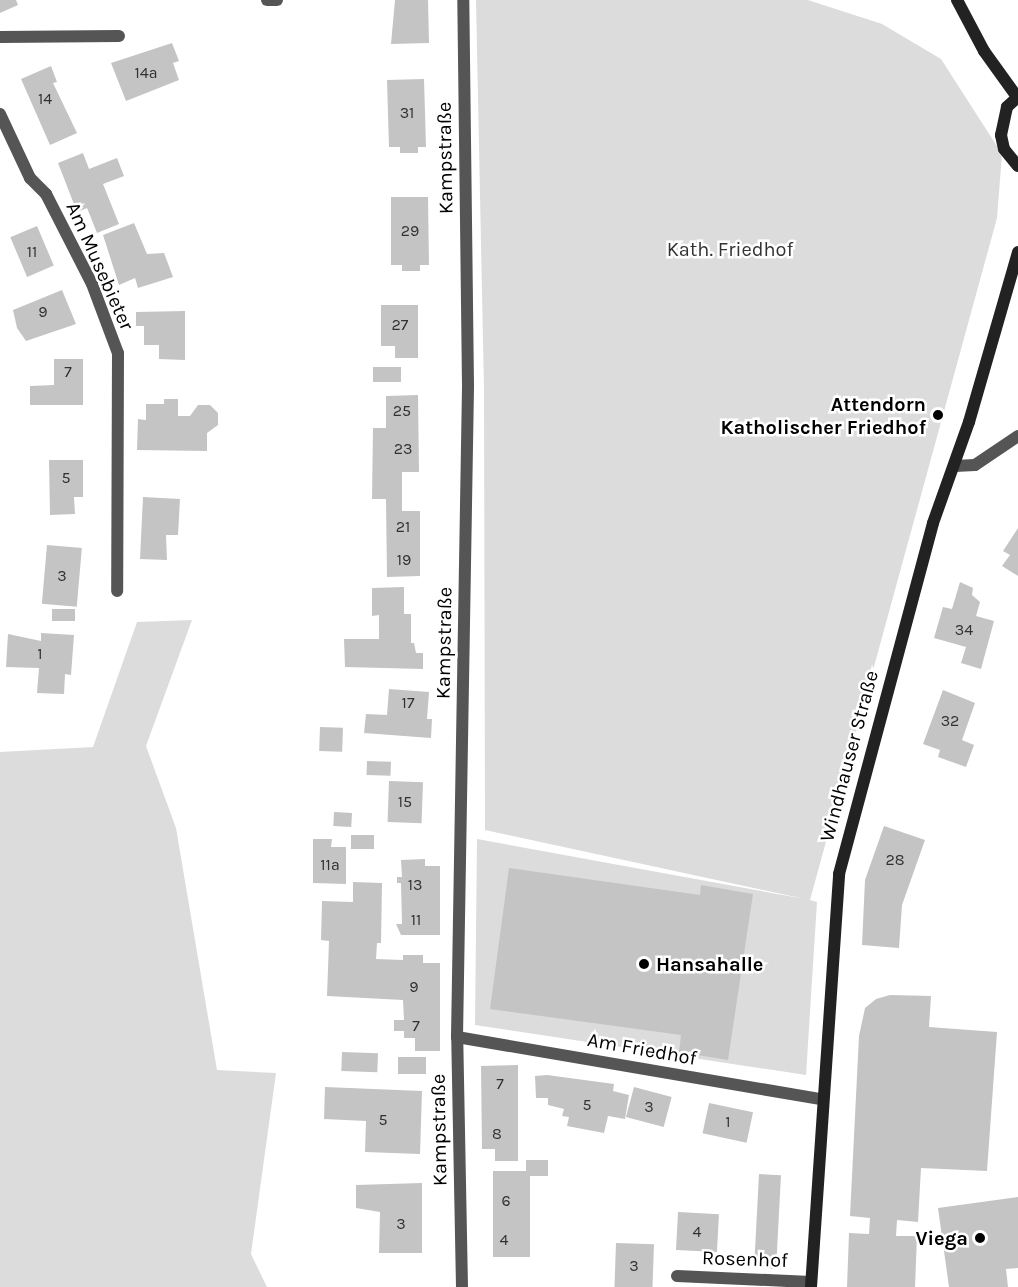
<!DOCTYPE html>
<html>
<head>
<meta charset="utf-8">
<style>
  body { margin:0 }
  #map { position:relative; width:1018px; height:1287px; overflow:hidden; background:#fff; font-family:Karla,sans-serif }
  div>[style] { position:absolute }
  .green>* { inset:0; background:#dcdcdc }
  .building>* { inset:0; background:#c4c4c4; transform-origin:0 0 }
  .lane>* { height:12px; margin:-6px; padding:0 6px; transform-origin:6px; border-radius:6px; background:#555 }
  .street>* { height:12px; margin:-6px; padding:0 6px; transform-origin:6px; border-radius:6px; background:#555 }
  .secondary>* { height:12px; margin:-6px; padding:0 6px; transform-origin:6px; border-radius:6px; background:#222 }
  .dots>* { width:16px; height:16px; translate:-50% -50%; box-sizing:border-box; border:3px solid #fff; border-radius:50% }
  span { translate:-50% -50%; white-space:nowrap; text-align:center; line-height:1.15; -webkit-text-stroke:5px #fff; paint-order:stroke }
  .number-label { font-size:16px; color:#313131 }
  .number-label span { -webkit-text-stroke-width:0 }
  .street-label { font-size:20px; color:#000 }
  .park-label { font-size:20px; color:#333 }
  .poi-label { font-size:20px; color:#000; font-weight:700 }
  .right { translate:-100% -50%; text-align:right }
  .left { translate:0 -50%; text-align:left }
</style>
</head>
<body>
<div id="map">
  <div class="green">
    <i style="clip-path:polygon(476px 0,808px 0,882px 24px,941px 59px,1002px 154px,997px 218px,810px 900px,817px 902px,806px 1075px,475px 1025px,477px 839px,805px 899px,485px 830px,484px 390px)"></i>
    <i style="clip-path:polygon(192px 620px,146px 746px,176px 828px,217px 1070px,276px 1073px,251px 1254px,267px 1287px,0 1287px,0 752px,93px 747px,137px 622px)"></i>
  </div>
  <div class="building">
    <i style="clip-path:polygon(0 0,16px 0,18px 5px,0 13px)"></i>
    <i style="clip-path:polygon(395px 0,428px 0,429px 43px,391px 44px)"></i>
    <i style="clip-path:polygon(172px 43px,179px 61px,173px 63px,179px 80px,126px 101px,111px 63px)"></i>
    <i style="clip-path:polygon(51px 66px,57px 82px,53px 83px,77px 133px,50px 145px,21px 79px)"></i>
    <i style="clip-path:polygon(424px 79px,426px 147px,418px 147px,418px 153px,400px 153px,400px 147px,389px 147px,387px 80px)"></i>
    <i style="clip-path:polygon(83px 153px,89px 169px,117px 158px,124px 176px,103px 184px,119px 224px,97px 233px,87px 208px,77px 212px,58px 163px)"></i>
    <i style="clip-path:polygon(391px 197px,428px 197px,429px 265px,420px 265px,420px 271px,402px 271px,402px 265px,391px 265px)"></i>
    <i style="clip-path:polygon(134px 223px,147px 254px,164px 253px,173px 277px,138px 288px,135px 278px,119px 285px,103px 235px)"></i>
    <i style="left:37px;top:226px;width:43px;height:29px;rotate:67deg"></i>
    <i style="clip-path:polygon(62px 290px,76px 324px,26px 341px,17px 328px,13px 310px)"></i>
    <i style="clip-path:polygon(381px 305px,418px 305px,418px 358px,395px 358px,395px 346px,381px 346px)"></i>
    <i style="clip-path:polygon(185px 311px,185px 360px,159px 359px,159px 345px,144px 345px,144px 326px,136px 326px,136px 312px)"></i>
    <i style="clip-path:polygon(54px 359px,83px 359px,83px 405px,30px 405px,30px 386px,54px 385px)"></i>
    <i style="left:373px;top:367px;width:28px;height:15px"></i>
    <i style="clip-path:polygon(418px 395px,419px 472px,402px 472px,402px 511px,420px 511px,420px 576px,387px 577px,386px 499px,372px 499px,373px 428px,386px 428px,386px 396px)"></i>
    <i style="clip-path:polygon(164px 399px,178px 399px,178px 416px,190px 416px,198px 405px,210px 405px,218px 413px,218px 425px,207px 433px,207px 451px,137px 450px,138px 419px,146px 420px,146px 404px,164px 404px)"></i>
    <i style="clip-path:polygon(49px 460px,83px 460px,83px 497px,74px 497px,75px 514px,50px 515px)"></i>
    <i style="clip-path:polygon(143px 497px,180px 499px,178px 535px,166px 535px,167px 560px,140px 559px)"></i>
    <i style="clip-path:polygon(1018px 528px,1018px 576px,1002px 566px,1010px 555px,1003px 551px)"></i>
    <i style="left:47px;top:545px;width:35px;height:59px;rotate:5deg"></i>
    <i style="clip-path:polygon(960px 582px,973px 588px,972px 595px,980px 602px,976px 616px,994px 621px,981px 669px,961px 663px,966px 647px,934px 638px,943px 607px,952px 609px)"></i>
    <i style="clip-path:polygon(404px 587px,404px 614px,411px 614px,411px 643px,414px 643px,416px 653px,423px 653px,423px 669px,345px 667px,344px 639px,379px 639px,379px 615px,372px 616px,372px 588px)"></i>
    <i style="left:52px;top:609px;width:23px;height:12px"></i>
    <i style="clip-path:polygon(41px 633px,74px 635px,71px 675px,65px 674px,64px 694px,37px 693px,39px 668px,6px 667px,8px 634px,41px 641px)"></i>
    <i style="clip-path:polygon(389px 689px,429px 692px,427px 719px,432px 719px,431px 738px,364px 733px,366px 714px,387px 715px)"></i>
    <i style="clip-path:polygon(943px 690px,975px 703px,962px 740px,974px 745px,966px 767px,938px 757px,940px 750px,923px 744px)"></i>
    <i style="left:320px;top:727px;width:23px;height:24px;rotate:2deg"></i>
    <i style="left:367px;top:761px;width:24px;height:14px;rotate:2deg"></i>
    <i style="left:389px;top:781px;width:34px;height:41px;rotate:2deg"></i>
    <i style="left:334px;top:812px;width:18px;height:14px;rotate:3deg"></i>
    <i style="clip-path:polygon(884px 826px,925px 840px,902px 905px,899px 948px,862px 945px,865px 880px)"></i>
    <i style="left:351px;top:835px;width:23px;height:14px"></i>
    <i style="clip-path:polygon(313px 839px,332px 839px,331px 847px,346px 847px,346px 884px,313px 883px)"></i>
    <i style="clip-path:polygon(425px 859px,425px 866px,440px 866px,440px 935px,401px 935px,396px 924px,402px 924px,401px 883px,397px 883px,397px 877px,402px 877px,401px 860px)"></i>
    <i style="clip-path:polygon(509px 868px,700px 895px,701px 885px,753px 894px,728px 1060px,679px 1052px,681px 1035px,490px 1009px)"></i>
    <i style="clip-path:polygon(353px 882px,382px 883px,381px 943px,377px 943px,376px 959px,403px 960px,403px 955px,423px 955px,423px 963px,440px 963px,440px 1051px,415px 1051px,415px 1038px,404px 1038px,404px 1031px,394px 1031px,394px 1020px,404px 1020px,403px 1000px,327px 996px,329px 941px,321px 940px,322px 901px,353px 902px)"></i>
    <i style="clip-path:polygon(890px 995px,931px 996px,929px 1027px,997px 1032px,987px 1171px,921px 1168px,918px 1222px,897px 1220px,896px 1236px,917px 1236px,915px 1287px,847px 1287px,849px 1233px,869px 1234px,870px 1218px,850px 1216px,859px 1036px,865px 1008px,876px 999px)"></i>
    <i style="left:342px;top:1052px;width:36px;height:19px;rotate:2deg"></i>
    <i style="left:398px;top:1057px;width:28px;height:17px"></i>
    <i style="clip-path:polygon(518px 1065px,518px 1161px,495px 1161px,495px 1149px,482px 1149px,481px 1066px)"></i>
    <i style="clip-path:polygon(547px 1075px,614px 1084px,613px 1091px,629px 1095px,625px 1119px,608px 1116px,604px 1133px,567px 1126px,569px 1117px,562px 1116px,564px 1109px,548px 1105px,548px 1098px,536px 1098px,535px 1076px)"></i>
    <i style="clip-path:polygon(325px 1087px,422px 1091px,420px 1154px,365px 1152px,366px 1121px,324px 1119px)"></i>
    <i style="left:634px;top:1087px;width:39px;height:31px;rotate:15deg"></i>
    <i style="left:709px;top:1103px;width:45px;height:31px;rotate:12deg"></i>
    <i style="clip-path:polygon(526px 1160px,548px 1160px,548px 1176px,530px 1176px,530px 1257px,493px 1257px,493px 1171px,526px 1171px)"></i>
    <i style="left:759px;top:1174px;width:22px;height:94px;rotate:3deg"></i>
    <i style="clip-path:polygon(422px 1183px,422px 1253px,379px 1253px,380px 1212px,356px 1208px,356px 1185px)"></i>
    <i style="clip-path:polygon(1018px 1197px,1018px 1268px,1006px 1269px,1008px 1287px,949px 1287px,938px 1208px)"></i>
    <i style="left:678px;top:1212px;width:41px;height:38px;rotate:3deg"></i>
    <i style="left:616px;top:1243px;width:38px;height:44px;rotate:2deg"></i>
  </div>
  <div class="lane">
    <i style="left:0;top:37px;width:119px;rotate:-0.5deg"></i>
  </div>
  <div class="street">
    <i style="left:267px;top:0;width:10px"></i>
    <i style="left:0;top:114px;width:71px;rotate:64.9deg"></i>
    <i style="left:30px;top:178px;width:23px;rotate:45deg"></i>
    <i style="left:46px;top:194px;width:101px;rotate:62.9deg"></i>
    <i style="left:92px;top:284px;width:74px;rotate:69.4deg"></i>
    <i style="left:118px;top:353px;width:238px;rotate:90.2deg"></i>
    <i style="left:955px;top:466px;width:20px;rotate:-3deg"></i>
    <i style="left:975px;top:465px;width:52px;rotate:-34deg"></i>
    <i style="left:457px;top:1037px;width:369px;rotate:9.7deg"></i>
    <i style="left:677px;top:1276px;width:134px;rotate:2.6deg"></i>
    <i style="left:462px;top:1287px;width:250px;rotate:-91.1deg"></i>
    <i style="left:457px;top:1037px;width:652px;rotate:-89.03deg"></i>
    <i style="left:468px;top:385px;width:385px;rotate:-90.7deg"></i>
  </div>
  <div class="secondary">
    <i style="left:957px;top:0;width:58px;rotate:62.1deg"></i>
    <i style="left:984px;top:51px;width:57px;rotate:54.3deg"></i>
    <i style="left:1018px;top:97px;width:15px;rotate:138deg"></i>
    <i style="left:1007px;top:107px;width:29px;rotate:102deg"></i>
    <i style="left:1001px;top:135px;width:14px;rotate:78deg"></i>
    <i style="left:1004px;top:149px;width:22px;rotate:51deg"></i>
    <i style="left:811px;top:1287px;width:414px;rotate:-86.1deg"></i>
    <i style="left:839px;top:874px;width:363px;rotate:-75deg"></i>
    <i style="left:933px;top:523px;width:107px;rotate:-70.4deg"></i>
    <i style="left:969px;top:422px;width:177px;rotate:-73.9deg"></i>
  </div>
  <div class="dots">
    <i style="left:938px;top:415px;background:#000"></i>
    <i style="left:644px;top:964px;background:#000"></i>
    <i style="left:980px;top:1238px;background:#000"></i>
  </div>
  <div class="number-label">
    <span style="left:146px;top:73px">14a</span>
    <span style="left:45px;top:99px">14</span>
    <span style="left:407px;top:113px">31</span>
    <span style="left:410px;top:231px">29</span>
    <span style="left:32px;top:252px">11</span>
    <span style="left:43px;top:312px">9</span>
    <span style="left:400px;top:325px">27</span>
    <span style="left:68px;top:372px">7</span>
    <span style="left:402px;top:411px">25</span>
    <span style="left:403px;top:449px">23</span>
    <span style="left:66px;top:478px">5</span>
    <span style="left:403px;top:527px">21</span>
    <span style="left:404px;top:560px">19</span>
    <span style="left:62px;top:576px">3</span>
    <span style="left:964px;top:630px">34</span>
    <span style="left:40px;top:654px">1</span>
    <span style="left:408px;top:703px">17</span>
    <span style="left:950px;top:721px">32</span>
    <span style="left:405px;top:802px">15</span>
    <span style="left:895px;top:860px">28</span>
    <span style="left:330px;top:865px">11a</span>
    <span style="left:415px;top:885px">13</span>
    <span style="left:416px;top:920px">11</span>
    <span style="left:414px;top:987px">9</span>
    <span style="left:416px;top:1026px">7</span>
    <span style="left:500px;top:1084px">7</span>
    <span style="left:587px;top:1105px">5</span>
    <span style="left:649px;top:1107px">3</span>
    <span style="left:383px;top:1120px">5</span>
    <span style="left:728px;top:1122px">1</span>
    <span style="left:497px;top:1134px">8</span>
    <span style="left:506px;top:1201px">6</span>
    <span style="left:401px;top:1224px">3</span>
    <span style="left:697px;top:1232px">4</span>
    <span style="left:504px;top:1240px">4</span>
    <span style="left:634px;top:1266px">3</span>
  </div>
  <div class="street-label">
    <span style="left:445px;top:158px;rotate:-91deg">Kampstraße</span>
    <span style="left:100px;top:266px;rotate:66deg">Am Musebieter</span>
    <span style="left:444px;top:643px;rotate:-89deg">Kampstraße</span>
    <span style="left:849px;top:756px;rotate:-75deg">Windhauser Straße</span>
    <span style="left:642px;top:1049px;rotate:10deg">Am Friedhof</span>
    <span style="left:439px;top:1130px;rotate:-91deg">Kampstraße</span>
    <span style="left:745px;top:1259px;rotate:2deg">Rosenhof</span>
  </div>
  <div class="park-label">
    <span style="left:730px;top:249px">Kath. Friedhof</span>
  </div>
  <div class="poi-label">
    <span class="right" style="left:926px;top:416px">Attendorn<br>Katholischer Friedhof</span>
    <span class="left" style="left:656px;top:964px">Hansahalle</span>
    <span class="right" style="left:968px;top:1238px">Viega</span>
  </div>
</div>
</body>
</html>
